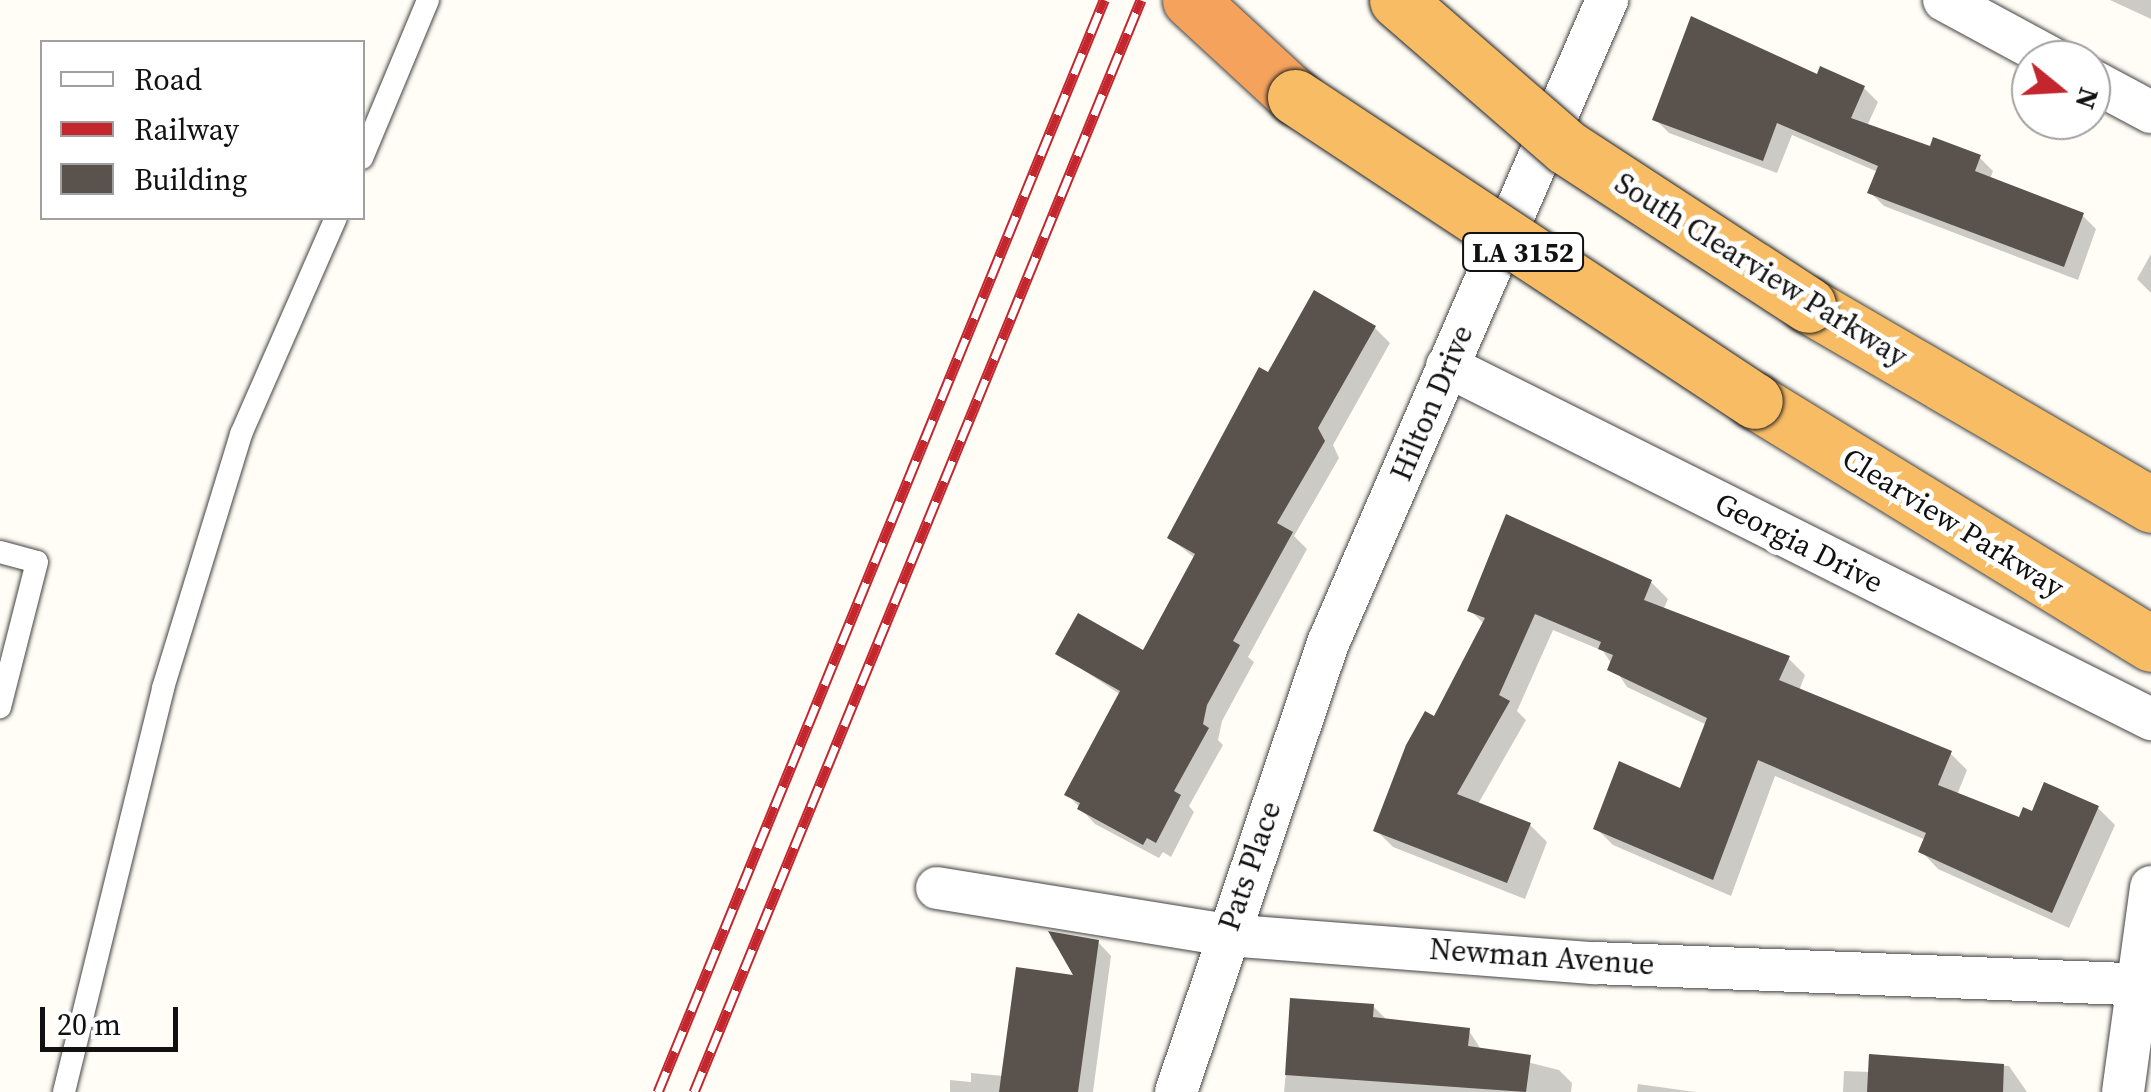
<!DOCTYPE html>
<html>
<head>
<meta charset="utf-8">
<style>
  body { margin:0 }
  #map { position:relative; width:2151px; height:1092px; overflow:hidden; background:#fffdf5; font-family:"Source Serif 4",serif }
  div>[style] { position:absolute }
  .shadow>* { inset:0; background:#0003 }
  .building>* { inset:0; background:#5a524d }
  .roads { filter:drop-shadow(0 0 2px #444) drop-shadow(0 0 2px #444) }
  .service>* { height:22px; margin:-11px; padding:0 11px; transform-origin:11px; border-radius:11px; background:#fff }
  .minor>* { height:42px; margin:-21px; padding:0 21px; transform-origin:21px; border-radius:21px; background:#fff }
  .trunk>* { height:55px; margin:-27.5px; padding:0 27.5px; transform-origin:27.5px; border-radius:27.5px; background:#f7bc64 }
  .motorway>* { height:55px; margin:-27.5px; padding:0 27.5px; transform-origin:27.5px; border-radius:27.5px; background:#f5a25d }
  .rail>* { height:11px; margin-top:-5.5px; transform-origin:0; background:repeating-linear-gradient(90deg,#fff 0 22px,#c4262e 0 44px); box-sizing:border-box; border-block:2px solid #c4262e }
  .bridges { filter:drop-shadow(0 0 2px #222) drop-shadow(0 0 2px #222) }
  .trunk-bridge>* { height:55px; margin:-27.5px; padding:0 27.5px; transform-origin:27.5px; border-radius:27.5px; background:#f7bc64 }
  span { translate:-50% -50%; white-space:nowrap; text-align:center; line-height:1.15; -webkit-text-stroke:10px #fff; paint-order:stroke }
  .shield-label span { padding:2px 8px; background:#fff; border:2px solid; border-radius:8px; -webkit-text-stroke-width:0 }
  .shield-label { font-size:28px; color:#111; font-weight:700 }
  .street-label { font-size:30px; color:#111 }
  .legend { position:absolute; left:40px; top:40px; width:325px; height:180px; box-sizing:border-box; background:#fff; border:2px solid #a0a0a0; margin:0; padding:12px 18px; list-style:none; font-size:30px; color:#111 }
  .legend li { display:flex; align-items:center; gap:20px; height:50px }
  .legend b { width:50px; border:2px solid #a0a0a0 }
  .north { position:absolute; left:2011px; top:40px; width:100px; height:100px; box-sizing:border-box; background:#fff; border:2px solid #a0a0a0; border-radius:50%; rotate:108deg; font-size:28px; font-weight:700; line-height:40px; text-align:center; color:#111 }
  .north::after { content:''; display:block; margin:auto; width:35px; height:45px; background:#c4262e; clip-path:polygon(50% 0,100% 100%,50% 72%,0 100%) }
  .scale { position:absolute; left:40px; top:1007px; width:138px; height:45px; box-sizing:border-box; border:5px solid #111; border-top:0; padding-left:12px; font-size:30px; line-height:35px; white-space:nowrap; color:#111; -webkit-text-stroke:8px #fff; paint-order:stroke }
</style>
</head>
<body>
<div id="map">
  <div class="shadow">
    <i style="clip-path:polygon(2110px 0,2151px 0,2151px 19px)"></i>
    <i style="clip-path:polygon(1818px 77px,1864px 88px,1878px 102px,1867px 126px,1932px 150px,1979px 157px,1993px 171px,1990px 179px,2082px 215px,2096px 229px,2078px 280px,1884px 206px,1870px 192px,1878px 172px,1792px 135px,1777px 173px,1669px 133px,1655px 119px)"></i>
    <i style="clip-path:polygon(2151px 254px,2151px 293px,2137px 279px)"></i>
    <i style="clip-path:polygon(1375px 328px,1390px 343px,1333px 445px,1339px 458px,1294px 536px,1307px 549px,1248px 657px,1254px 662px,1222px 721px,1218px 740px,1223px 745px,1189px 806px,1194px 812px,1171px 857px,1163px 852px,1159px 858px,1095px 824px,1068px 795px,1121px 695px,1059px 654px,1144px 654px,1196px 559px,1170px 538px,1269px 375px)"></i>
    <i style="clip-path:polygon(1651px 582px,1668px 599px,1663px 610px,1788px 658px,1805px 675px,1799px 691px,1950px 753px,1967px 770px,1957px 795px,2021px 820px,2098px 808px,2115px 825px,2069px 928px,1938px 869px,1921px 851px,1926px 840px,1775px 776px,1731px 896px,1613px 845px,1596px 828px,1681px 792px,1707px 725px,1627px 687px,1603px 651px,1553px 630px,1517px 711px,1526px 720px,1478px 804px,1530px 825px,1547px 842px,1525px 899px,1393px 847px,1376px 830px,1484px 624px,1470px 610px)"></i>
    <i style="clip-path:polygon(1050px 937px,1098px 942px,1111px 956px,1093px 1092px,950px 1092px,950px 1080px,971px 1082px,971px 1073px,1004px 1076px,1078px 978px)"></i>
    <i style="clip-path:polygon(1293px 1001px,1373px 1006px,1387px 1020px,1469px 1031px,1482px 1051px,1559px 1070px,1572px 1083px,1571px 1092px,1284px 1092px)"></i>
    <i style="clip-path:polygon(1872px 1057px,2009px 1066px,2027px 1092px,1843px 1092px,1844px 1071px,1870px 1072px)"></i>
    <i style="clip-path:polygon(1638px 1084px,1695px 1092px,1637px 1092px)"></i>
  </div>
  <div class="building">
    <i style="clip-path:polygon(1691px 16px,1817px 74px,1820px 66px,1865px 86px,1851px 118px,1930px 146px,1933px 137px,1981px 155px,1975px 171px,2084px 213px,2064px 267px,1867px 193px,1878px 166px,1777px 123px,1763px 161px,1652px 120px)"></i>
    <i style="clip-path:polygon(1314px 290px,1376px 326px,1318px 428px,1325px 441px,1277px 523px,1293px 532px,1233px 641px,1240px 645px,1207px 705px,1203px 724px,1209px 728px,1174px 791px,1181px 795px,1156px 843px,1147px 838px,1143px 845px,1077px 809px,1080px 803px,1064px 795px,1120px 691px,1055px 654px,1078px 613px,1143px 650px,1195px 554px,1167px 538px,1259px 367px,1268px 372px)"></i>
    <i style="clip-path:polygon(1506px 514px,1652px 580px,1644px 600px,1790px 656px,1779px 680px,1952px 751px,1938px 785px,2019px 817px,2023px 807px,2032px 811px,2044px 782px,2099px 806px,2052px 913px,1918px 852px,1926px 833px,1758px 760px,1713px 880px,1593px 829px,1619px 761px,1680px 788px,1707px 718px,1607px 670px,1613px 655px,1598px 649px,1601px 642px,1535px 614px,1499px 695px,1510px 701px,1457px 794px,1531px 823px,1507px 883px,1373px 831px,1406px 745px,1425px 711px,1434px 716px,1485px 618px,1467px 611px)"></i>
    <i style="clip-path:polygon(1048px 931px,1099px 940px,1078px 1092px,999px 1092px,1016px 967px,1073px 975px)"></i>
    <i style="clip-path:polygon(1290px 998px,1374px 1004px,1373px 1017px,1470px 1028px,1468px 1046px,1531px 1055px,1526px 1092px,1285px 1075px)"></i>
    <i style="clip-path:polygon(1869px 1054px,2004px 1064px,2003px 1092px,1867px 1092px)"></i>
  </div>
  <div class="roads">
    <div class="service">
      <i style="left:362px;top:158px;width:171px;rotate:-67.3deg"></i>
      <i style="left:0;top:552px;width:38px;rotate:15deg"></i>
      <i style="left:37px;top:562px;width:150px;rotate:104.3deg"></i>
      <i style="left:64px;top:1092px;width:416px;rotate:-76.2deg"></i>
      <i style="left:163px;top:688px;width:266px;rotate:-72.9deg"></i>
      <i style="left:241px;top:434px;width:236px;rotate:-66.3deg"></i>
    </div>
    <div class="minor">
      <i style="left:1944px;top:0;width:126px;rotate:28.4deg"></i>
      <i style="left:2091px;top:80px;width:68px;rotate:28.1deg"></i>
      <i style="left:1447px;top:366px;width:788px;rotate:26.63deg"></i>
      <i style="left:937px;top:888px;width:293px;rotate:9.2deg"></i>
      <i style="left:1226px;top:935px;width:369px;rotate:4.4deg"></i>
      <i style="left:1594px;top:963px;width:557px;rotate:2.26deg"></i>
      <i style="left:1176px;top:1092px;width:476px;rotate:-71.3deg"></i>
      <i style="left:1329px;top:641px;width:699px;rotate:-66.55deg"></i>
      <i style="left:2123px;top:1092px;width:207px;rotate:-82.2deg"></i>
    </div>
    <div class="trunk">
      <i style="left:1808px;top:305px;width:397px;rotate:30.2deg"></i>
      <i style="left:1755px;top:401px;width:465px;rotate:31.5deg"></i>
    </div>
    <div class="motorway">
      <i style="left:1190px;top:0;width:143px;rotate:42.7deg"></i>
    </div>
  </div>
  <div class="rail">
    <i style="left:658px;top:1092px;width:1180px;rotate:-67.78deg"></i>
    <i style="left:694px;top:1092px;width:1180px;rotate:-67.74deg"></i>
  </div>
  <div class="bridges">
    <div class="trunk-bridge">
      <i style="left:1397px;top:0;width:224px;rotate:41deg"></i>
      <i style="left:1566px;top:147px;width:289px;rotate:33.1deg"></i>
      <i style="left:1295px;top:97px;width:551px;rotate:33.46deg"></i>
    </div>
  </div>
  <div class="shield-label">
    <span style="left:1523px;top:252px">LA 3152</span>
  </div>
  <div class="street-label">
    <span style="left:1761px;top:270px;rotate:32deg">South Clearview Parkway</span>
    <span style="left:1432px;top:403px;rotate:-67deg">Hilton Drive</span>
    <span style="left:1953px;top:523px;rotate:32deg">Clearview Parkway</span>
    <span style="left:1799px;top:543px;rotate:27deg">Georgia Drive</span>
    <span style="left:1250px;top:866px;rotate:-71deg">Pats Place</span>
    <span style="left:1542px;top:957px;rotate:4deg">Newman Avenue</span>
  </div>
  <ul class="legend">
  <li><b style="height:12px;background:#fff"></b>Road</li>
  <li><b style="height:12px;background:#c4262e"></b>Railway</li>
  <li><b style="height:28px;background:#5a524d"></b>Building</li>
  </ul>
  <div class="north">N</div>
  <div class="scale">20 m</div>
</div>
</body>
</html>
